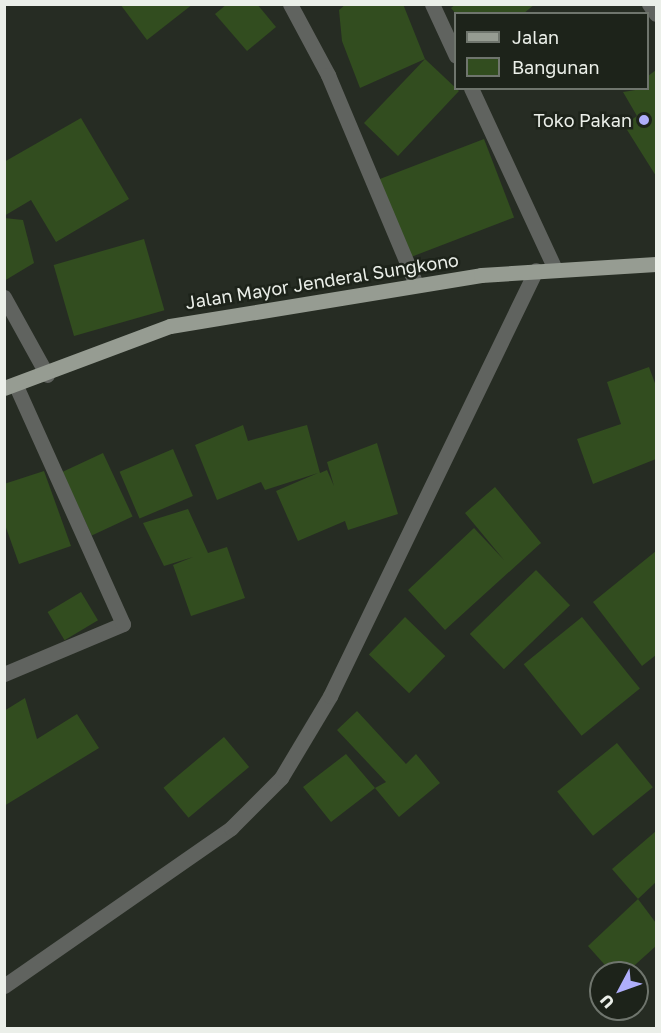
<!DOCTYPE html>
<html>
<head>
<meta charset="utf-8">
<style>
  body { margin:0 }
  #map { position:relative; width:661px; height:1033px; overflow:hidden; background:#262c23; font-family:"Golos Text",sans-serif }
  div>[style] { position:absolute }
  .building>* { inset:0; background:#324d1f; transform-origin:0 0 }
  .minor>* { height:15px; margin:-7.5px; padding:0 7.5px; transform-origin:7.5px; border-radius:7.5px; background:#60635f }
  .major>* { height:15px; margin:-7.5px; padding:0 7.5px; transform-origin:7.5px; border-radius:7.5px; background:#969c92 }
  .dots>* { width:16px; height:16px; translate:-50% -50%; box-sizing:border-box; border:3px solid #1d231a; border-radius:50% }
  span { translate:-50% -50%; white-space:nowrap; text-align:center; line-height:1.15; -webkit-text-stroke:5px #1d231a; paint-order:stroke }
  .poi-label { font-size:18px; color:#ebefe9 }
  .right { translate:-100% -50%; text-align:right }
  .street-label { font-size:18px; color:#ebefe9 }
  .frame { position:absolute; inset:0; border:6px solid #ebefe9; pointer-events:none }
  .legend { position:absolute; left:454px; top:12px; width:195px; height:78px; box-sizing:border-box; background:#1d231a; border:2px solid #6f756d; margin:0; padding:8px 10px; list-style:none; font-size:18px; color:#ebefe9 }
  .legend li { display:flex; align-items:center; gap:12px; height:30px }
  .legend b { width:30px; border:2px solid #6f756d }
  .north { position:absolute; left:589px; top:961px; width:60px; height:60px; box-sizing:border-box; background:#1d231a; border:2px solid #6f756d; border-radius:50%; rotate:229deg; font-size:16px; font-weight:700; line-height:24px; text-align:center; color:#ebefe9 }
  .north::after { content:''; display:block; margin:auto; width:21px; height:27px; background:#afaefa; clip-path:polygon(50% 0,100% 100%,50% 72%,0 100%) }
</style>
</head>
<body>
<div id="map">
  <div class="building">
    <i style="clip-path:polygon(120px 4px,193px 4px,147px 40px)"></i>
    <i style="clip-path:polygon(227px 4px,257px 4px,276px 27px,247px 51px,215px 14px)"></i>
    <i style="clip-path:polygon(346px 4px,403px 4px,425px 59px,459px 91px,398px 156px,364px 123px,425px 59px,360px 88px,342px 41px,339px 10px)"></i>
    <i style="clip-path:polygon(456px 4px,535px 4px,523px 14px,456px 14px,451px 8px)"></i>
    <i style="clip-path:polygon(656px 70px,656px 176px,624px 125px,637px 116px,623px 92px,648px 88px,648px 76px)"></i>
    <i style="clip-path:polygon(81px 118px,129px 199px,56px 242px,31px 200px,4px 216px,4px 162px)"></i>
    <i style="left:484px;top:139px;width:84px;height:113px;rotate:69deg"></i>
    <i style="clip-path:polygon(4px 218px,23px 220px,34px 263px,4px 281px)"></i>
    <i style="left:144px;top:239px;width:74px;height:94px;rotate:74deg"></i>
    <i style="clip-path:polygon(649px 367px,656px 386px,656px 459px,593px 484px,577px 439px,621px 424px,607px 382px)"></i>
    <i style="clip-path:polygon(243px 425px,248px 441px,307px 425px,320px 473px,327px 470px,334px 486px,327px 462px,377px 443px,398px 514px,348px 530px,345px 521px,298px 541px,276px 491px,318px 473px,265px 490px,261px 482px,217px 500px,195px 445px)"></i>
    <i style="left:173px;top:449px;width:51px;height:58px;rotate:67deg"></i>
    <i style="left:103px;top:453px;width:70px;height:45px;rotate:65deg"></i>
    <i style="clip-path:polygon(44px 471px,71px 546px,19px 564px,4px 522px,4px 484px)"></i>
    <i style="clip-path:polygon(495px 487px,541px 543px,445px 630px,408px 590px,474px 528px,504px 560px,465px 513px)"></i>
    <i style="clip-path:polygon(188px 509px,208px 553px,227px 547px,245px 598px,191px 616px,173px 565px,193px 557px,164px 566px,143px 523px)"></i>
    <i style="clip-path:polygon(656px 551px,656px 655px,642px 666px,593px 602px)"></i>
    <i style="left:536px;top:570px;width:49px;height:92px;rotate:46deg"></i>
    <i style="left:81px;top:592px;width:33px;height:39px;rotate:59deg"></i>
    <i style="left:405px;top:617px;width:56px;height:52px;rotate:44deg"></i>
    <i style="left:582px;top:617px;width:92px;height:75px;rotate:51deg"></i>
    <i style="clip-path:polygon(25px 698px,37px 739px,77px 714px,99px 748px,4px 806px,4px 711px)"></i>
    <i style="clip-path:polygon(357px 711px,406px 764px,416px 754px,440px 783px,399px 817px,375px 788px,331px 822px,303px 787px,346px 754px,375px 788px,386px 782px,337px 730px)"></i>
    <i style="left:224px;top:737px;width:39px;height:79px;rotate:50deg"></i>
    <i style="left:617px;top:743px;width:57px;height:77px;rotate:51deg"></i>
    <i style="clip-path:polygon(656px 831px,656px 882px,638px 899px,612px 869px)"></i>
    <i style="clip-path:polygon(638px 899px,656px 923px,656px 946px,626px 973px,612px 973px,588px 946px)"></i>
  </div>
  <div class="minor">
    <i style="left:290px;top:4px;width:81px;rotate:61.8deg"></i>
    <i style="left:328px;top:75px;width:227px;rotate:67.2deg"></i>
    <i style="left:432px;top:4px;width:57px;rotate:65.2deg"></i>
    <i style="left:649px;top:4px;width:12px;rotate:55deg"></i>
    <i style="left:471px;top:88px;width:200px;rotate:65.1deg"></i>
    <i style="left:4px;top:297px;width:89px;rotate:61.1deg"></i>
    <i style="left:4px;top:674px;width:129px;rotate:-22.8deg"></i>
    <i style="left:123px;top:624px;width:261px;rotate:-114.2deg"></i>
    <i style="left:4px;top:986px;width:277px;rotate:-34.8deg"></i>
    <i style="left:231px;top:828px;width:71px;rotate:-45deg"></i>
    <i style="left:281px;top:778px;width:96px;rotate:-59.1deg"></i>
    <i style="left:330px;top:696px;width:473px;rotate:-64.2deg"></i>
  </div>
  <div class="major">
    <i style="left:4px;top:388px;width:177px;rotate:-20.5deg"></i>
    <i style="left:170px;top:326px;width:315px;rotate:-9.3deg"></i>
    <i style="left:481px;top:275px;width:175px;rotate:-3.6deg"></i>
  </div>
  <div class="dots">
    <i style="left:644px;top:120px;background:#afaefa"></i>
  </div>
  <div class="poi-label">
    <span class="right" style="left:632px;top:120px">Toko Pakan</span>
  </div>
  <div class="street-label">
    <span style="left:322px;top:281px;rotate:-9deg">Jalan Mayor Jenderal Sungkono</span>
  </div>
  <div class="frame"></div>
  <ul class="legend">
  <li><b style="height:8px;background:#969c92"></b>Jalan</li>
  <li><b style="height:16px;background:#324d1f"></b>Bangunan</li>
  </ul>
  <div class="north">U</div>
</div>
</body>
</html>
